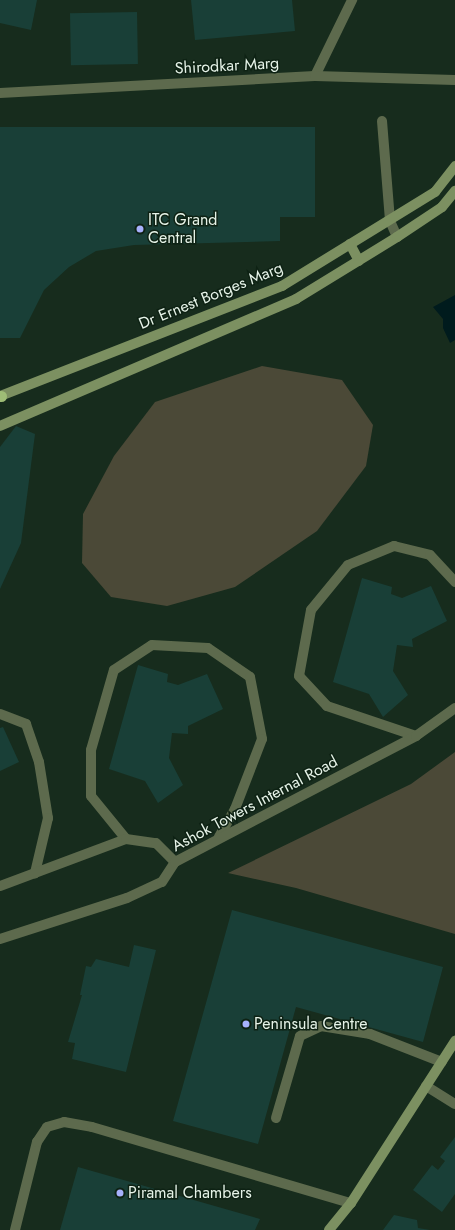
<!DOCTYPE html>
<html>
<head>
<meta charset="utf-8">
<style>
  body { margin:0 }
  #map { position:relative; width:455px; height:1230px; overflow:hidden; background:#172c1d; font-family:Jost,sans-serif }
  div>[style] { position:absolute }
  .green>* { inset:0; background:#4b4937 }
  .water>* { inset:0; background:#001b1d }
  .building>* { inset:0; background:#193f37; transform-origin:0 0 }
  .service>* { height:10px; margin:-5px; padding:0 5px; transform-origin:5px; border-radius:5px; background:#5d6a4d }
  .minor>* { height:10px; margin:-5px; padding:0 5px; transform-origin:5px; border-radius:5px; background:#5d6a4d }
  .secondary>* { height:10px; margin:-5px; padding:0 5px; transform-origin:5px; border-radius:5px; background:#7c9061 }
  .trunk>* { height:11px; margin:-5.5px; padding:0 5.5px; transform-origin:5.5px; border-radius:5.5px; background:#9ebc76 }
  .dots>* { width:11px; height:11px; translate:-50% -50%; box-sizing:border-box; border:2px solid #0e2214; border-radius:50% }
  span { translate:-50% -50%; white-space:nowrap; text-align:center; line-height:1.15; -webkit-text-stroke:3px #0e2214; paint-order:stroke }
  .street-label { font-size:16px; color:#e6f3e8 }
  .poi-label { font-size:16px; color:#e6f3e8 }
  .left { translate:0 -50%; text-align:left }
</style>
</head>
<body>
<div id="map">
  <div class="green">
    <i style="clip-path:polygon(262px 366px,342px 380px,373px 425px,366px 466px,317px 531px,235px 587px,167px 606px,111px 597px,82px 563px,83px 514px,114px 456px,155px 402px)"></i>
    <i style="clip-path:polygon(455px 752px,455px 934px,296px 888px,228px 873px,411px 784px)"></i>
  </div>
  <div class="water">
    <i style="clip-path:polygon(455px 295px,455px 340px,450px 343px,443px 328px,443px 319px,433px 307px)"></i>
  </div>
  <div class="building">
    <i style="clip-path:polygon(0 0,37px 0,31px 30px,0 23px)"></i>
    <i style="clip-path:polygon(191px 0,292px 0,295px 31px,195px 40px)"></i>
    <i style="left:137px;top:12px;width:52px;height:67px;rotate:89deg"></i>
    <i style="clip-path:polygon(0 127px,315px 127px,315px 217px,280px 217px,280px 241px,134px 245px,96px 251px,69px 267px,44px 290px,20px 338px,0 338px)"></i>
    <i style="clip-path:polygon(16px 426px,35px 434px,21px 543px,0 589px,0 447px)"></i>
    <i style="clip-path:polygon(362px 578px,392px 587px,391px 594px,402px 598px,431px 586px,447px 621px,412px 639px,413px 647px,397px 645px,393px 671px,408px 695px,383px 717px,369px 694px,333px 682px)"></i>
    <i style="clip-path:polygon(138px 665px,168px 674px,167px 682px,178px 685px,207px 674px,223px 709px,188px 726px,188px 734px,172px 733px,169px 758px,183px 785px,158px 803px,145px 781px,109px 769px)"></i>
    <i style="clip-path:polygon(3px 727px,19px 762px,0 771px,0 728px)"></i>
    <i style="clip-path:polygon(232px 910px,443px 967px,423px 1042px,296px 1007px,258px 1144px,173px 1121px)"></i>
    <i style="clip-path:polygon(134px 945px,156px 950px,126px 1072px,72px 1059px,75px 1043px,68px 1042px,82px 995px,80px 995px,86px 966px,91px 967px,96px 959px,129px 967px)"></i>
    <i style="clip-path:polygon(455px 1137px,455px 1194px,442px 1212px,413px 1190px,432px 1165px,438px 1170px,445px 1161px,440px 1157px)"></i>
    <i style="clip-path:polygon(78px 1167px,260px 1219px,255px 1230px,60px 1230px)"></i>
    <i style="clip-path:polygon(394px 1215px,417px 1220px,418px 1228px,430px 1230px,383px 1230px)"></i>
  </div>
  <div class="service">
    <i style="left:382px;top:121px;width:100px;rotate:85.4deg"></i>
    <i style="left:390px;top:221px;width:17px;rotate:66deg"></i>
    <i style="left:276px;top:1118px;width:85px;rotate:-73.7deg"></i>
    <i style="left:300px;top:1036px;width:23px;rotate:-25deg"></i>
    <i style="left:321px;top:1026px;width:50px;rotate:9.3deg"></i>
    <i style="left:370px;top:1034px;width:77px;rotate:21.3deg"></i>
    <i style="left:15px;top:1230px;width:91px;rotate:-76deg"></i>
    <i style="left:37px;top:1142px;width:18px;rotate:-56deg"></i>
    <i style="left:47px;top:1127px;width:18px;rotate:-16deg"></i>
    <i style="left:64px;top:1122px;width:28px;rotate:10deg"></i>
    <i style="left:92px;top:1127px;width:270px;rotate:16.4deg"></i>
  </div>
  <div class="minor">
    <i style="left:315px;top:76px;width:85px;rotate:-64deg"></i>
    <i style="left:0;top:93px;width:315px;rotate:-3.1deg"></i>
    <i style="left:315px;top:76px;width:140px;rotate:1.6deg"></i>
    <i style="left:0;top:714px;width:28px;rotate:21deg"></i>
    <i style="left:26px;top:724px;width:40px;rotate:71.1deg"></i>
    <i style="left:39px;top:762px;width:57px;rotate:80.9deg"></i>
    <i style="left:48px;top:818px;width:57px;rotate:103.3deg"></i>
    <i style="left:416px;top:736px;width:94px;rotate:-161.4deg"></i>
    <i style="left:327px;top:706px;width:41px;rotate:-133deg"></i>
    <i style="left:299px;top:676px;width:67px;rotate:-79.7deg"></i>
    <i style="left:311px;top:610px;width:58px;rotate:-50.6deg"></i>
    <i style="left:348px;top:565px;width:50px;rotate:-22.4deg"></i>
    <i style="left:394px;top:546px;width:37px;rotate:14deg"></i>
    <i style="left:430px;top:555px;width:37px;rotate:47deg"></i>
    <i style="left:126px;top:839px;width:55px;rotate:-129.1deg"></i>
    <i style="left:91px;top:796px;width:46px;rotate:-90deg"></i>
    <i style="left:91px;top:750px;width:83px;rotate:-74deg"></i>
    <i style="left:114px;top:670px;width:45px;rotate:-33.3deg"></i>
    <i style="left:152px;top:645px;width:56px;rotate:3.1deg"></i>
    <i style="left:208px;top:648px;width:51px;rotate:34.6deg"></i>
    <i style="left:250px;top:677px;width:63px;rotate:79deg"></i>
    <i style="left:262px;top:739px;width:75px;rotate:111.1deg"></i>
    <i style="left:235px;top:809px;width:32px;rotate:120deg"></i>
    <i style="left:0;top:886px;width:134px;rotate:-20.5deg"></i>
    <i style="left:126px;top:839px;width:30px;rotate:8deg"></i>
    <i style="left:156px;top:843px;width:27px;rotate:45deg"></i>
    <i style="left:0;top:939px;width:133px;rotate:-17.9deg"></i>
    <i style="left:127px;top:898px;width:38px;rotate:-25deg"></i>
    <i style="left:162px;top:882px;width:24px;rotate:-57deg"></i>
    <i style="left:175px;top:862px;width:272px;rotate:-27.6deg"></i>
    <i style="left:416px;top:736px;width:48px;rotate:-35.7deg"></i>
    <i style="left:426px;top:1086px;width:34px;rotate:32deg"></i>
  </div>
  <div class="secondary">
    <i style="left:350px;top:244px;width:19px;rotate:62deg"></i>
    <i style="left:0;top:396px;width:303px;rotate:-21.3deg"></i>
    <i style="left:282px;top:286px;width:180px;rotate:-31.6deg"></i>
    <i style="left:435px;top:192px;width:33px;rotate:-52deg"></i>
    <i style="left:0;top:426px;width:322px;rotate:-23.2deg"></i>
    <i style="left:296px;top:299px;width:119px;rotate:-31.5deg"></i>
    <i style="left:397px;top:237px;width:54px;rotate:-33.7deg"></i>
    <i style="left:442px;top:207px;width:21px;rotate:-51deg"></i>
    <i style="left:329px;top:1230px;width:35px;rotate:-51deg"></i>
    <i style="left:351px;top:1203px;width:193px;rotate:-57.3deg"></i>
  </div>
  <div class="trunk">
    <i style="left:0;top:396px;width:1px"></i>
  </div>
  <div class="dots">
    <i style="left:140px;top:229px;background:#a7b1fc"></i>
    <i style="left:246px;top:1024px;background:#a7b1fc"></i>
    <i style="left:120px;top:1193px;background:#a7b1fc"></i>
  </div>
  <div class="street-label">
    <span style="left:227px;top:66px;rotate:-3deg">Shirodkar Marg</span>
    <span style="left:211px;top:296px;rotate:-22deg">Dr Ernest Borges Marg</span>
    <span style="left:255px;top:804px;rotate:-28deg">Ashok Towers Internal Road</span>
  </div>
  <div class="poi-label">
    <span class="left" style="left:148px;top:229px">ITC Grand<br>Central</span>
    <span class="left" style="left:254px;top:1024px">Peninsula Centre</span>
    <span class="left" style="left:128px;top:1193px">Piramal Chambers</span>
  </div>
</div>
</body>
</html>
